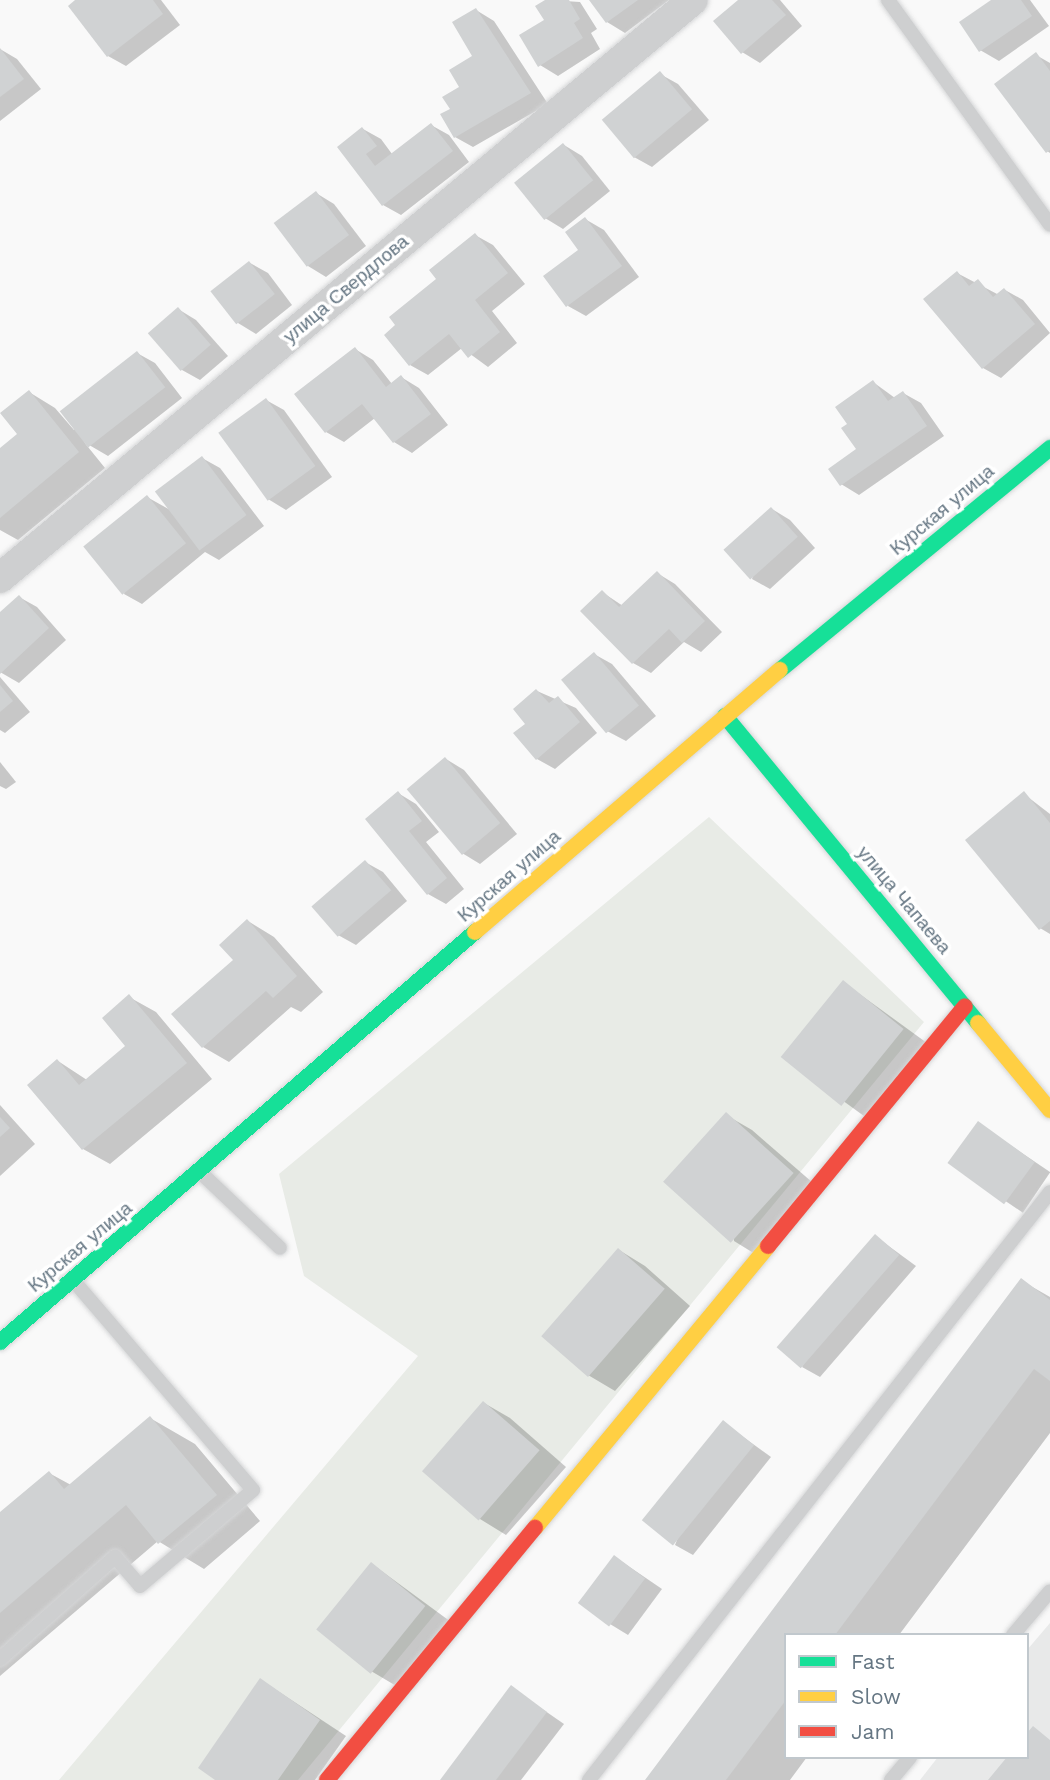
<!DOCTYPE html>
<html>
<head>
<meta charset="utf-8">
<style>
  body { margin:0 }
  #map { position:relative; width:1050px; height:1780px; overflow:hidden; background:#f9f9f9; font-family:"Work Sans",sans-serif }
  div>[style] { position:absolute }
  .built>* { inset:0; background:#e8e9e9 }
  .green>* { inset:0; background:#e8ebe6 }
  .shadow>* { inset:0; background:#0003; transform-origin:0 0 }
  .building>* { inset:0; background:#d0d2d3; transform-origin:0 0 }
  .roads { filter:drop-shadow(0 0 2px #d5d6d7) drop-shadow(0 0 2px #d5d6d7) }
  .lane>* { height:14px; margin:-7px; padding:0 7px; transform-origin:7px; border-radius:7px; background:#cecfd0 }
  .street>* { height:30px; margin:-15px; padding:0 15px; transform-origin:15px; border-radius:15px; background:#cecfd0 }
  .fast>* { height:16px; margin:-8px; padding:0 8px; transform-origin:8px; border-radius:8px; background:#16e098 }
  .slow>* { height:16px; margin:-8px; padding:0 8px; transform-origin:8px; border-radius:8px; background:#ffcf43 }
  .jam>* { height:16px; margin:-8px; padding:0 8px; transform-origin:8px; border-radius:8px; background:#f24e42 }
  span { translate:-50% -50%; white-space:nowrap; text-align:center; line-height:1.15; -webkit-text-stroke:7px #fff; paint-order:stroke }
  .street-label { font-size:19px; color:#657683 }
  .legend { position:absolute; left:784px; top:1633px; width:245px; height:126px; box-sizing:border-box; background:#fff; border:2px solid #c1c8cd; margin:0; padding:9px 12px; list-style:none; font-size:21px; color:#657683 }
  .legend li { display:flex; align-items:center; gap:14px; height:35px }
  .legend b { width:35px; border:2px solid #c1c8cd }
</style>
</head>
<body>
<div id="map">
  <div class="built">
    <i style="clip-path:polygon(1050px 1623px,1050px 1780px,920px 1780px,938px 1757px,1027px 1757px,1027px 1650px)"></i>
  </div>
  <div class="green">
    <i style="clip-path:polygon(709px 817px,924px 1022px,298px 1780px,59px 1780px,418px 1356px,304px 1276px,279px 1174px)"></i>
  </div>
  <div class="shadow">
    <i style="clip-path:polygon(78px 0,161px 0,180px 25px,126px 66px,108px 56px)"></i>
    <i style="clip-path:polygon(549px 0,580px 2px,597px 29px,591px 33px,600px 49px,558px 76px,540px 65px)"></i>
    <i style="clip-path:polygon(591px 0,669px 0,625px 33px,607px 22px)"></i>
    <i style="clip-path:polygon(741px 0,780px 0,802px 26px,760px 63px,742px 52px)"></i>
    <i style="clip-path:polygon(994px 0,1030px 0,1049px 26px,999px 61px,980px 50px)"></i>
    <i style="clip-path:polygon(476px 10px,494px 21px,548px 104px,473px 147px,455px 137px,452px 110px,474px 57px)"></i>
    <i style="clip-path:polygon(0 49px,17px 59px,41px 89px,0 121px)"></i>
    <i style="clip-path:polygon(1036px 55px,1050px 63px,1050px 153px,1047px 151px)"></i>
    <i style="clip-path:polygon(660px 74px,678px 84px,709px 120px,652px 167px,634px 157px)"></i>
    <i style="clip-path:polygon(431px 125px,449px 135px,469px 162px,401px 215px,383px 205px,339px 147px,363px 129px,381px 139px,392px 154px)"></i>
    <i style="clip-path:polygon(564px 145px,582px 156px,610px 191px,563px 229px,545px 218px)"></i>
    <i style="clip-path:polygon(316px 193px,334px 204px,366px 246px,326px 277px,308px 266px)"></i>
    <i style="clip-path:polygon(585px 219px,604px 230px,639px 277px,586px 316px,568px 306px)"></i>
    <i style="clip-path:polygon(475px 235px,493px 245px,525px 284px,492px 311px,517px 343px,488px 367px,462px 348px,428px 375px,410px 365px)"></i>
    <i style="clip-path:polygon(250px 263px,268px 273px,292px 305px,256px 334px,238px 323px)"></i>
    <i style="clip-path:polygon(957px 273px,999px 295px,1005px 290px,1023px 300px,1050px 333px,1001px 378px,983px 368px)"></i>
    <i style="clip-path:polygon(178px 309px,196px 320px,228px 356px,200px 380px,182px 370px)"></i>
    <i style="clip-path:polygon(355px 349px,373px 360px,392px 384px,401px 377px,419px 388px,448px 425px,412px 453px,394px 442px,375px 418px,344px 442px,326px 432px)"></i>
    <i style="clip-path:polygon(137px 353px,155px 363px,182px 398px,108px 456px,84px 442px,105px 468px,18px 540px,0 530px,0 450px,19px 435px,29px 392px,55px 408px,74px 430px)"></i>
    <i style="clip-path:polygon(873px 382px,895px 398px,903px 393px,921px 403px,944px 436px,859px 495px,841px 484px,859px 450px,849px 424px)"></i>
    <i style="clip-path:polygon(266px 400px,284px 410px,332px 477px,286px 510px,268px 499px)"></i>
    <i style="clip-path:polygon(202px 458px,220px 468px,264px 526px,219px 560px,205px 552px,142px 604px,124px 594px,147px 497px,172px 511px)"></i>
    <i style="clip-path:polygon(772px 509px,790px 520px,815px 548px,770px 589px,752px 579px)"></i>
    <i style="clip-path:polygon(657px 573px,675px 584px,722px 632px,701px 652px,684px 642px,651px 673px,633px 663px,602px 592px,623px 606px)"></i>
    <i style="clip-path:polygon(19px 597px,37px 607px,66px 640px,19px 683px,0 672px,0 614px)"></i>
    <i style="clip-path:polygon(594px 654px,612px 664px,656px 716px,626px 741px,607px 731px,564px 679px)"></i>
    <i style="clip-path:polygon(0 677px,30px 712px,5px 733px,0 730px)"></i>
    <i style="clip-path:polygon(537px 691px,576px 708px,597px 733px,555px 769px,537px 759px,527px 724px)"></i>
    <i style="clip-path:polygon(446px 759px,464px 770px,517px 834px,480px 864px,462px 853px)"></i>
    <i style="clip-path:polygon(0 762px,16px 782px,6px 789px,0 786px)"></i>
    <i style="clip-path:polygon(398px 793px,416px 804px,439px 832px,426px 842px,464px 889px,446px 904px,428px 894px,367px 819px)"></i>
    <i style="clip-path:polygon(1024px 794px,1050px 814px,1050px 934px,1040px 928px)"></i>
    <i style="clip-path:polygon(365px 862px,383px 872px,407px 901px,356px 945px,338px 935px)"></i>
    <i style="clip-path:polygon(248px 921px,274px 937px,323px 992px,301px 1012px,291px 1007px,229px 1062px,203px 1047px)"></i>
    <i style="left:843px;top:982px;width:108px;height:96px;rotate:36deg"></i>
    <i style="clip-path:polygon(129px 997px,156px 1012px,212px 1079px,110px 1164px,83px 1149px,58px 1061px,87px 1080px,128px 1047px)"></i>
    <i style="clip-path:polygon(0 1105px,35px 1144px,0 1176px)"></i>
    <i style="clip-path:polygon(726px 1115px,752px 1130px,820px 1189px,760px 1257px,734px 1241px)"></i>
    <i style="left:979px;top:1124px;width:86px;height:49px;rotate:34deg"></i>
    <i style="clip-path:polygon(875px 1236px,916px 1266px,820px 1377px,802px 1367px)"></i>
    <i style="clip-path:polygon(619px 1250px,645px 1266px,690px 1306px,615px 1391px,588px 1375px,544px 1336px)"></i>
    <i style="clip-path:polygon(1022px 1281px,1050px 1297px,1050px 1433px,899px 1635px,786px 1635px,786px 1757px,807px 1757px,790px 1780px,647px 1780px)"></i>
    <i style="clip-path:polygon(484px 1403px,510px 1418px,566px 1467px,506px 1535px,480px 1519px)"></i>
    <i style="clip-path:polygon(150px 1418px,195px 1444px,260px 1521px,204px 1569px,158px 1541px,0 1676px,0 1514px,49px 1473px,71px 1485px)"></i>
    <i style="clip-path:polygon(724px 1423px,771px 1457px,693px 1555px,675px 1545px)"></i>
    <i style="clip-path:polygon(615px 1557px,662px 1589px,628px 1635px,610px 1624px)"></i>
    <i style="clip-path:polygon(372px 1564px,451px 1622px,398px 1687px,371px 1671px)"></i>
    <i style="clip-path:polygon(261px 1680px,346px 1736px,315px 1780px,218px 1780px)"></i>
    <i style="clip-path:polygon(512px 1688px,564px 1724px,521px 1780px,442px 1780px)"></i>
  </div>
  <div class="building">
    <i style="clip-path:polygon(75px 0,153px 0,163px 14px,107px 57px,68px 6px)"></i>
    <i style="clip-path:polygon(545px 0,569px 0,580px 19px,574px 23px,583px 38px,538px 67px,519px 35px,544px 20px,535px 6px)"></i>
    <i style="clip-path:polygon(589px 0,638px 0,606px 23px)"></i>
    <i style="clip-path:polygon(738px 0,772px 0,786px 15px,741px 54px,713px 21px)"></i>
    <i style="clip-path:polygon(991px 0,1021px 0,1032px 16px,979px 52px,959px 22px)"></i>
    <i style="clip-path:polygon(476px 8px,531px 93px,454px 138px,440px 114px,450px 109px,442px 97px,459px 87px,449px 70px,472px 56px,452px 22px)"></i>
    <i style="clip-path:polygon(0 48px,24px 79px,0 97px)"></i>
    <i style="clip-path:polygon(1036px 52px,1050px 71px,1050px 150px,1046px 153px,994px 84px)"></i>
    <i style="left:660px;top:71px;width:50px;height:76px;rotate:50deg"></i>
    <i style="clip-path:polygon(431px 123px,453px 151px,382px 206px,337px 147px,362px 127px,377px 146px,366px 154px,375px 166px)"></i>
    <i style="left:563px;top:143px;width:48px;height:63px;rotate:51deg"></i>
    <i style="left:316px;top:191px;width:55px;height:53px;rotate:53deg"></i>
    <i style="clip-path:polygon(585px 217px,622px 266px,566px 307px,543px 276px,578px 250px,565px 232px)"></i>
    <i style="clip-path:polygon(475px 233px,508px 273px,475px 300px,500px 332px,468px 358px,449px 334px,409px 366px,384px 335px,395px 325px,389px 317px,436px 279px,429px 270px)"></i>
    <i style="left:249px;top:261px;width:42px;height:49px;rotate:52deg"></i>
    <i style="clip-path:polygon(957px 271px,969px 286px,978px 279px,993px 297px,1004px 288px,1035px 324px,982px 369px,923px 299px)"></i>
    <i style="left:178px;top:307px;width:50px;height:40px;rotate:49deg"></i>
    <i style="clip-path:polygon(355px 347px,386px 387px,401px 375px,431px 414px,393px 443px,362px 404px,325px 433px,294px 394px)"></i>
    <i style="left:137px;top:351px;width:46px;height:98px;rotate:52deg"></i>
    <i style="clip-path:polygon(873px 380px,888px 401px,903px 391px,927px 426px,840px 486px,828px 469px,856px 449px,841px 428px,847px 424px,835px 407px)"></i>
    <i style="clip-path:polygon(29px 390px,79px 452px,0 518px,0 448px,17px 434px,0 413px)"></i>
    <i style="left:266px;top:398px;width:84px;height:59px;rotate:54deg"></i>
    <i style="left:202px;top:456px;width:74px;height:59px;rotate:53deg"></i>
    <i style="left:147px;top:495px;width:62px;height:82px;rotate:51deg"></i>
    <i style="left:771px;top:507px;width:40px;height:64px;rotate:48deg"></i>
    <i style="clip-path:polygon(657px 571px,705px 621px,682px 643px,669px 629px,632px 664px,580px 611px,602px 590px,619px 607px)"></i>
    <i style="clip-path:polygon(19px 595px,49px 628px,0 674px,0 612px)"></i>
    <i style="left:594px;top:652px;width:70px;height:43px;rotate:50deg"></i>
    <i style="clip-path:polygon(0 685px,13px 701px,0 712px)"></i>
    <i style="clip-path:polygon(536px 689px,549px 703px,558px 696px,580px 722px,536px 760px,513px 733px,525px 724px,513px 709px)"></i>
    <i style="left:445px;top:757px;width:86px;height:50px;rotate:50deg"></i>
    <i style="clip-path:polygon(398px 791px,422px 821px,409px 831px,447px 878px,427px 895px,365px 819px)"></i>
    <i style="clip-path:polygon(1024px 791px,1050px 823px,1050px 921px,1039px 930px,965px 840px)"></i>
    <i style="left:365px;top:860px;width:40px;height:71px;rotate:49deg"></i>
    <i style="clip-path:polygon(247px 919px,297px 976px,273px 998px,266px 991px,202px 1048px,171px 1014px,233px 960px,219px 945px)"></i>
    <i style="left:843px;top:980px;width:78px;height:99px;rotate:39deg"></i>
    <i style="clip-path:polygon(129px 994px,187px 1063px,82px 1150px,27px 1085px,57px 1059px,79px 1085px,125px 1046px,102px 1018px)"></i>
    <i style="left:726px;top:1112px;width:91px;height:94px;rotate:42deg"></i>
    <i style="clip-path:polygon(0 1117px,10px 1128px,0 1137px)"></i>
    <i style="left:978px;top:1121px;width:70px;height:52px;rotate:36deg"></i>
    <i style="left:875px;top:1234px;width:32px;height:150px;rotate:41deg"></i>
    <i style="left:618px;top:1248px;width:62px;height:117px;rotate:41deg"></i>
    <i style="clip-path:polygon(1021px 1278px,1050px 1300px,1050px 1381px,1034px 1369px,835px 1635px,786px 1635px,786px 1700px,726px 1780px,645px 1780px)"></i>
    <i style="left:483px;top:1401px;width:75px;height:93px;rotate:41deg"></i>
    <i style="clip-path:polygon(150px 1416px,217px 1495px,158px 1544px,126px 1505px,0 1613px,0 1512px,49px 1471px,64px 1489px)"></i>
    <i style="left:723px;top:1420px;width:40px;height:129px;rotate:39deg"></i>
    <i style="left:614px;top:1555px;width:39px;height:60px;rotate:37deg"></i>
    <i style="left:371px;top:1562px;width:70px;height:87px;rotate:39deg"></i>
    <i style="clip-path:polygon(260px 1678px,320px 1720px,278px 1780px,215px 1780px,198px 1768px)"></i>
    <i style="clip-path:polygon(511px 1685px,547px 1712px,496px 1780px,440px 1780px)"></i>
    <i style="clip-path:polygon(1033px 1726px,1050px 1740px,1050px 1780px,988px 1780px,1007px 1757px,1027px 1757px,1027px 1733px)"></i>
  </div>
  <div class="roads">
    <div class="lane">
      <i style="left:888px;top:0;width:277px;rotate:54.2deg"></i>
      <i style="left:200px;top:1172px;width:110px;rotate:43.5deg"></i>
      <i style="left:1013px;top:1635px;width:57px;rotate:-49.9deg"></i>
      <i style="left:0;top:1659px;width:154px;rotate:-41.6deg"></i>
      <i style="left:115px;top:1557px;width:38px;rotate:49deg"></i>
      <i style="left:140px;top:1586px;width:148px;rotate:-40.3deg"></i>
      <i style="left:253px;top:1490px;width:274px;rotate:-130.6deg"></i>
      <i style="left:589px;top:1780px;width:747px;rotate:-51.9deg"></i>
      <i style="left:891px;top:1780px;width:30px;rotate:-50deg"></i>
    </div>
    <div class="street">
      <i style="left:0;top:578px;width:902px;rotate:-39.83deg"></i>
    </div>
    <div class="fast">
      <i style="left:780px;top:670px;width:350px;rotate:-39.4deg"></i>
      <i style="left:725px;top:716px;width:398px;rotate:50.5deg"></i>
      <i style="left:0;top:1342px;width:627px;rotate:-40.8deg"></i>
    </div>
    <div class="slow">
      <i style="left:475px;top:932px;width:402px;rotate:-40.7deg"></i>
      <i style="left:978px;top:1023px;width:113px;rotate:50.4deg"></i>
      <i style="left:535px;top:1528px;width:366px;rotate:-50.4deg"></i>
    </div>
    <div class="jam">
      <i style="left:768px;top:1246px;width:310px;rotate:-50.6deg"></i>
      <i style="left:327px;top:1780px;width:327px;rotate:-50.5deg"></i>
    </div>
  </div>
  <div class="street-label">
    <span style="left:346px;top:289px;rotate:-40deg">улица Свердлова</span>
    <span style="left:942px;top:510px;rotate:-40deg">Курская улица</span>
    <span style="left:509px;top:876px;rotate:-41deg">Курская улица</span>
    <span style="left:904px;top:900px;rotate:50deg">улица Чапаева</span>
    <span style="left:80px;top:1247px;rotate:-40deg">Курская улица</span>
  </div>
  <ul class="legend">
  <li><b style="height:9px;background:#16e098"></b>Fast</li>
  <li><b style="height:9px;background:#ffcf43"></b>Slow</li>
  <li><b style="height:9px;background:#f24e42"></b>Jam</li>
  </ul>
</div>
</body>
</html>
